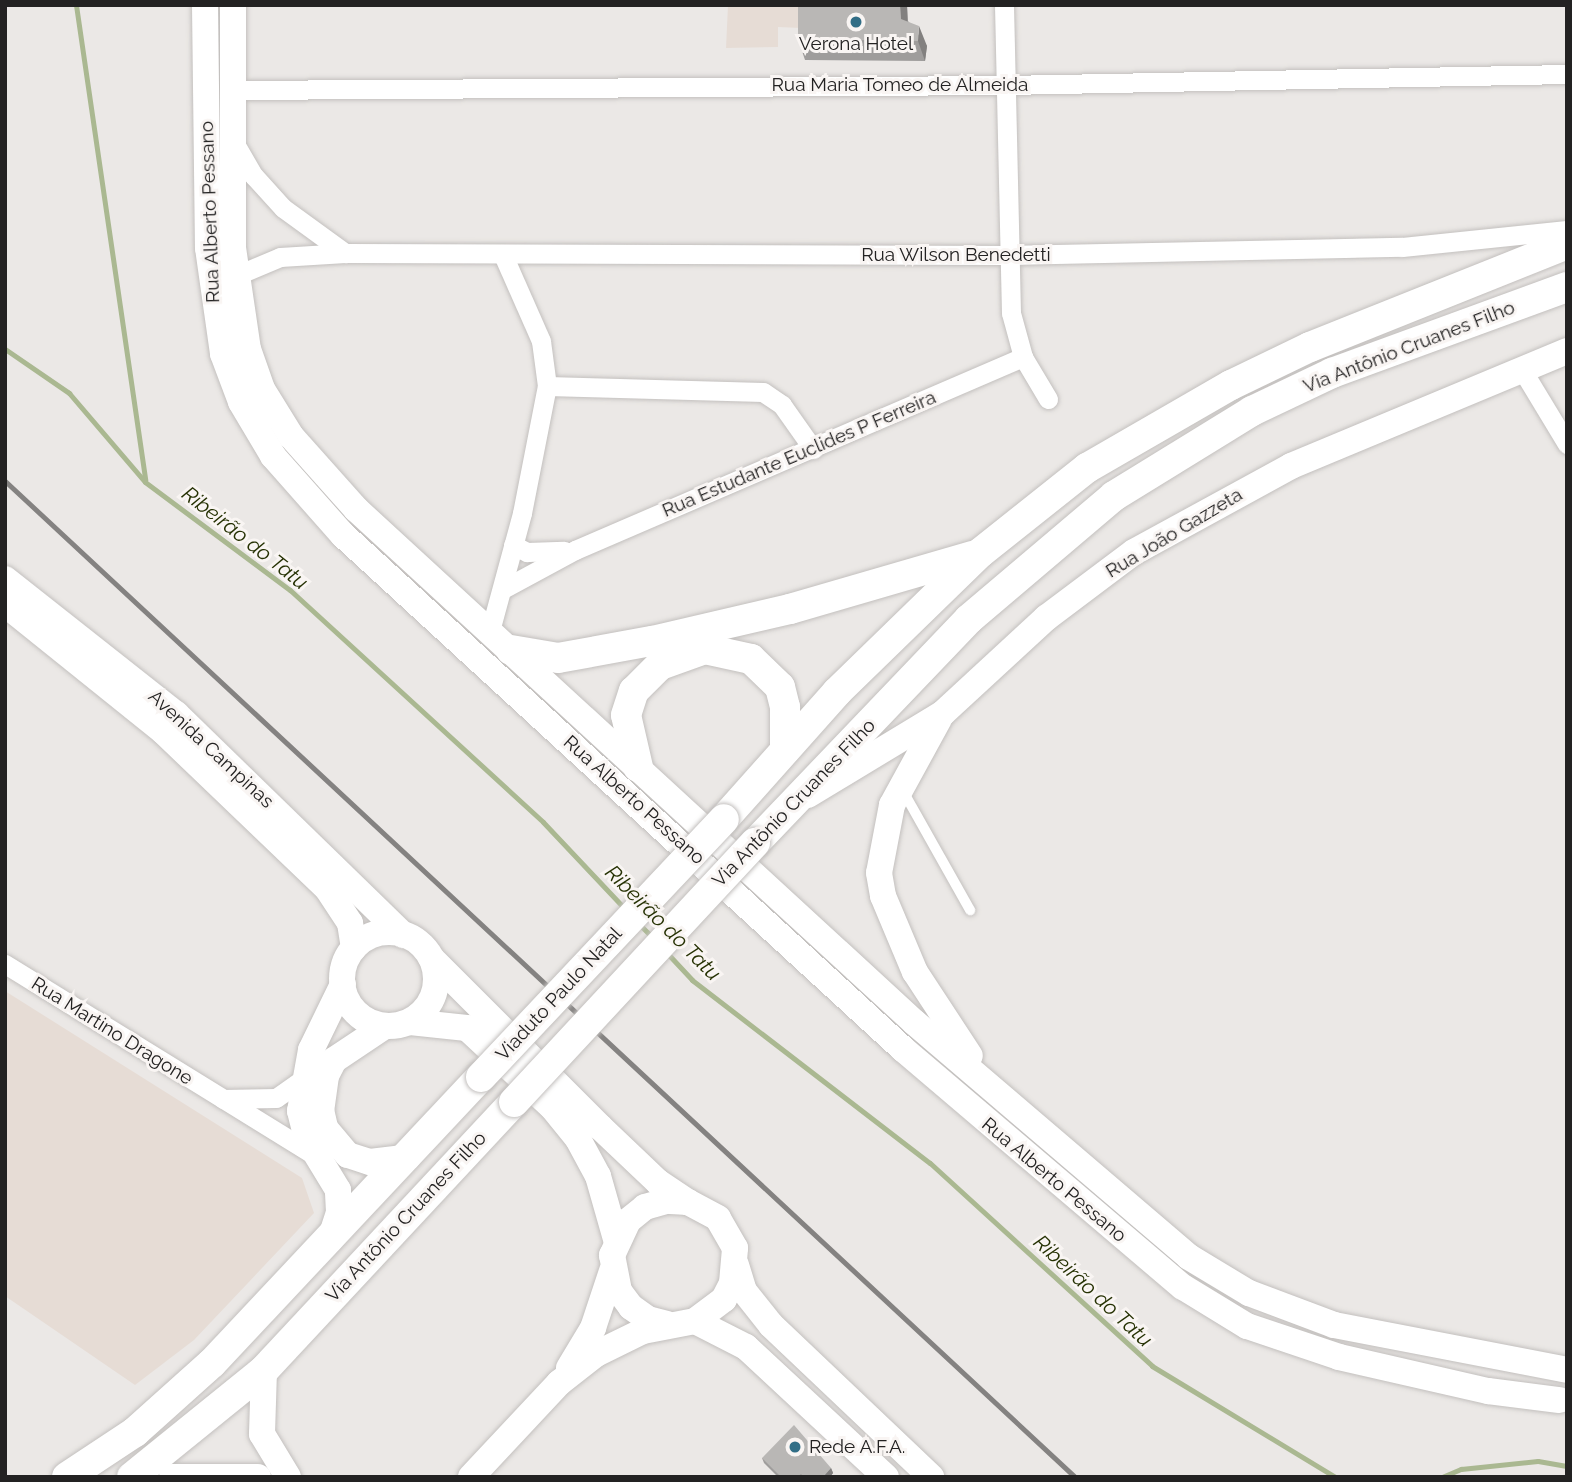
<!DOCTYPE html>
<html>
<head>
<meta charset="utf-8">
<style>
  body { margin:0 }
  #map { position:relative; width:1572px; height:1482px; overflow:hidden; background:#ebe8e6; font-family:Raleway,sans-serif }
  div>[style] { position:absolute }
  .built>* { inset:0; background:#e6dcd5 }
  .stream>* { height:5px; margin:-2.5px; padding:0 2.5px; transform-origin:2.5px; border-radius:2.5px; background:#aab891 }
  .roads { filter:drop-shadow(0 0 2px #c3c0be) drop-shadow(0 0 2px #c3c0be) }
  .lane>* { height:10px; margin:-5px; padding:0 5px; transform-origin:5px; border-radius:5px; background:#fff }
  .street>* { height:19px; margin:-9.5px; padding:0 9.5px; transform-origin:9.5px; border-radius:9.5px; background:#fff }
  .secondary>* { height:26px; margin:-13px; padding:0 13px; transform-origin:13px; border-radius:13px; background:#fff }
  .secondary>.ring { margin:-13px; padding:0; box-sizing:content-box; background:none; border:26px solid #fff; border-radius:50% }
  .primary>* { height:30px; margin:-15px; padding:0 15px; transform-origin:15px; border-radius:15px; background:#fff }
  .rail>* { height:5px; margin:-2.5px; padding:0 2.5px; transform-origin:2.5px; border-radius:2.5px; background:#848281 }
  .bridges { filter:drop-shadow(0 0 2px #c3c0be) drop-shadow(0 0 2px #c3c0be) }
  .primary-bridge>* { height:30px; margin:-15px; padding:0 15px; transform-origin:15px; border-radius:15px; background:#fff }
  .wall>* { inset:0; background:#9f9d9c }
  .shaded-wall>* { inset:0; background:#82807f }
  .building>* { inset:0; background:#b9b7b5 }
  .dots>* { width:19px; height:19px; translate:-50% -50%; box-sizing:border-box; border:4px solid #f9f5f3; border-radius:50% }
  span { translate:-50% -50%; white-space:nowrap; text-align:center; line-height:1.15; -webkit-text-stroke:6px #f9f5f3; paint-order:stroke }
  .poi-label { font-size:19px; color:#232222 }
  .left { translate:0 -50%; text-align:left }
  .street-label { font-size:19px; color:#232222 }
  .water-label { font-size:21px; color:#263204; font-style:italic }
  .frame { position:absolute; inset:0; border:7px solid #232222; pointer-events:none }
</style>
</head>
<body>
<div id="map">
  <div class="built">
    <i style="clip-path:polygon(728px 5px,801px 5px,802px 28px,778px 27px,778px 47px,726px 48px)"></i>
    <i style="clip-path:polygon(5px 991px,302px 1178px,314px 1213px,194px 1340px,135px 1385px,5px 1296px)"></i>
  </div>
  <div class="stream">
    <i style="left:76px;top:5px;width:480px;rotate:81.7deg"></i>
    <i style="left:5px;top:349px;width:78px;rotate:34.5deg"></i>
    <i style="left:69px;top:393px;width:117px;rotate:49.5deg"></i>
    <i style="left:145px;top:482px;width:181px;rotate:36.7deg"></i>
    <i style="left:290px;top:590px;width:343px;rotate:42.5deg"></i>
    <i style="left:543px;top:822px;width:121px;rotate:46.7deg"></i>
    <i style="left:638px;top:923px;width:21px;rotate:45deg"></i>
    <i style="left:667px;top:953px;width:37px;rotate:47deg"></i>
    <i style="left:692px;top:980px;width:300px;rotate:37.6deg"></i>
    <i style="left:930px;top:1163px;width:301px;rotate:42.4deg"></i>
    <i style="left:1152px;top:1366px;width:214px;rotate:31.2deg"></i>
    <i style="left:1442px;top:1477px;width:21px;rotate:-23deg"></i>
    <i style="left:1461px;top:1469px;width:77px;rotate:-5.9deg"></i>
    <i style="left:1538px;top:1461px;width:29px;rotate:10deg"></i>
  </div>
  <div class="roads">
    <div class="lane">
      <i style="left:903px;top:791px;width:137px;rotate:60.6deg"></i>
    </div>
    <div class="street">
      <i style="left:1004px;top:5px;width:308px;rotate:88.7deg"></i>
      <i style="left:1011px;top:313px;width:46px;rotate:74.7deg"></i>
      <i style="left:1023px;top:357px;width:49px;rotate:59.2deg"></i>
      <i style="left:232px;top:90px;width:773px;rotate:-0.37deg"></i>
      <i style="left:1005px;top:85px;width:562px;rotate:-1.12deg"></i>
      <i style="left:234px;top:142px;width:39px;rotate:60deg"></i>
      <i style="left:254px;top:176px;width:43px;rotate:47.8deg"></i>
      <i style="left:283px;top:208px;width:77px;rotate:36deg"></i>
      <i style="left:235px;top:276px;width:49px;rotate:-22.9deg"></i>
      <i style="left:280px;top:257px;width:65px;rotate:-3.5deg"></i>
      <i style="left:345px;top:253px;width:662px;rotate:0.17deg"></i>
      <i style="left:1007px;top:255px;width:395px;rotate:-1.2deg"></i>
      <i style="left:1402px;top:247px;width:166px;rotate:-5.9deg"></i>
      <i style="left:1521px;top:368px;width:89px;rotate:58.8deg"></i>
      <i style="left:547px;top:386px;width:216px;rotate:1.6deg"></i>
      <i style="left:763px;top:392px;width:23px;rotate:34deg"></i>
      <i style="left:782px;top:405px;width:54px;rotate:54.8deg"></i>
      <i style="left:513px;top:545px;width:16px;rotate:27deg"></i>
      <i style="left:527px;top:552px;width:37px;rotate:-2deg"></i>
      <i style="left:503px;top:589px;width:82px;rotate:-28.4deg"></i>
      <i style="left:575px;top:550px;width:488px;rotate:-23.3deg"></i>
      <i style="left:490px;top:631px;width:122px;rotate:-74.8deg"></i>
      <i style="left:522px;top:513px;width:129px;rotate:-78.9deg"></i>
      <i style="left:547px;top:386px;width:45px;rotate:-97.6deg"></i>
      <i style="left:541px;top:341px;width:92px;rotate:-113.8deg"></i>
      <i style="left:5px;top:964px;width:367px;rotate:31.7deg"></i>
      <i style="left:223px;top:1099px;width:53px;rotate:-1.1deg"></i>
      <i style="left:276px;top:1098px;width:32px;rotate:-35deg"></i>
    </div>
    <div class="secondary">
      <i style="left:205px;top:5px;width:243px;rotate:89.3deg"></i>
      <i style="left:208px;top:248px;width:107px;rotate:81.9deg"></i>
      <i style="left:223px;top:354px;width:51px;rotate:69.4deg"></i>
      <i style="left:241px;top:402px;width:63px;rotate:59.3deg"></i>
      <i style="left:273px;top:456px;width:106px;rotate:48.5deg"></i>
      <i style="left:343px;top:535px;width:760px;rotate:42.55deg"></i>
      <i style="left:903px;top:1049px;width:367px;rotate:40.4deg"></i>
      <i style="left:1183px;top:1287px;width:75px;rotate:31.4deg"></i>
      <i style="left:1247px;top:1326px;width:97px;rotate:18.6deg"></i>
      <i style="left:1339px;top:1357px;width:153px;rotate:12.9deg"></i>
      <i style="left:1488px;top:1391px;width:72px;rotate:7.2deg"></i>
      <i style="left:233px;top:5px;width:243px;rotate:90deg"></i>
      <i style="left:233px;top:248px;width:102px;rotate:81.6deg"></i>
      <i style="left:248px;top:349px;width:42px;rotate:70.7deg"></i>
      <i style="left:262px;top:389px;width:55px;rotate:58.3deg"></i>
      <i style="left:291px;top:436px;width:98px;rotate:48.3deg"></i>
      <i style="left:356px;top:509px;width:758px;rotate:42.59deg"></i>
      <i style="left:914px;top:1022px;width:362px;rotate:40.5deg"></i>
      <i style="left:1189px;top:1257px;width:70px;rotate:31deg"></i>
      <i style="left:1249px;top:1293px;width:91px;rotate:20.6deg"></i>
      <i style="left:1334px;top:1325px;width:237px;rotate:10.9deg"></i>
      <i style="left:5px;top:579px;width:218px;rotate:38.3deg"></i>
      <i style="left:176px;top:714px;width:317px;rotate:44.2deg"></i>
      <i style="left:5px;top:604px;width:203px;rotate:38.8deg"></i>
      <i style="left:163px;top:731px;width:227px;rotate:43.8deg"></i>
      <i style="left:327px;top:888px;width:42px;rotate:56.7deg"></i>
      <i style="left:350px;top:923px;width:25px;rotate:81deg"></i>
      <i style="left:939px;top:719px;width:98px;rotate:118.7deg"></i>
      <i style="left:892px;top:805px;width:69px;rotate:100.8deg"></i>
      <i style="left:879px;top:873px;width:23px;rotate:80deg"></i>
      <i style="left:883px;top:896px;width:82px;rotate:67.2deg"></i>
      <i style="left:915px;top:972px;width:100px;rotate:56.8deg"></i>
      <i style="left:808px;top:795px;width:157px;rotate:-31.2deg"></i>
      <i style="left:942px;top:714px;width:142px;rotate:-42.7deg"></i>
      <i style="left:1046px;top:618px;width:110px;rotate:-36.9deg"></i>
      <i style="left:1134px;top:552px;width:179px;rotate:-28.7deg"></i>
      <i style="left:1291px;top:466px;width:299px;rotate:-22.6deg"></i>
      <i class="ring" style="left:342px;top:932px;width:68px;height:68px"></i>
      <i style="left:432px;top:959px;width:238px;rotate:45deg"></i>
      <i style="left:600px;top:1127px;width:80px;rotate:43.5deg"></i>
      <i style="left:658px;top:1182px;width:36px;rotate:34deg"></i>
      <i style="left:410px;top:1022px;width:57px;rotate:6deg"></i>
      <i style="left:467px;top:1028px;width:117px;rotate:42.9deg"></i>
      <i style="left:553px;top:1108px;width:40px;rotate:51deg"></i>
      <i style="left:578px;top:1139px;width:42px;rotate:61.6deg"></i>
      <i style="left:598px;top:1176px;width:66px;rotate:74.1deg"></i>
      <i style="left:385px;top:1026px;width:61px;rotate:146.3deg"></i>
      <i style="left:334px;top:1060px;width:18px;rotate:117deg"></i>
      <i style="left:326px;top:1076px;width:34px;rotate:98deg"></i>
      <i style="left:321px;top:1110px;width:18px;rotate:77deg"></i>
      <i style="left:325px;top:1128px;width:35px;rotate:50deg"></i>
      <i style="left:348px;top:1155px;width:23px;rotate:18deg"></i>
      <i style="left:370px;top:1162px;width:38px;rotate:-7deg"></i>
      <i style="left:330px;top:1240px;width:29px;rotate:-72deg"></i>
      <i style="left:339px;top:1212px;width:22px;rotate:-93deg"></i>
      <i style="left:338px;top:1190px;width:60px;rotate:-121.3deg"></i>
      <i style="left:307px;top:1139px;width:29px;rotate:-104deg"></i>
      <i style="left:300px;top:1111px;width:62px;rotate:-79.8deg"></i>
      <i style="left:311px;top:1050px;width:73px;rotate:-64.1deg"></i>
      <i style="left:736px;top:1265px;width:27px;rotate:73deg"></i>
      <i style="left:744px;top:1291px;width:43px;rotate:51.5deg"></i>
      <i style="left:771px;top:1325px;width:221px;rotate:43.5deg"></i>
      <i style="left:695px;top:1321px;width:57px;rotate:27deg"></i>
      <i style="left:746px;top:1347px;width:191px;rotate:42.9deg"></i>
      <i style="left:569px;top:1368px;width:47px;rotate:-59deg"></i>
      <i style="left:593px;top:1328px;width:60px;rotate:-71.6deg"></i>
      <i style="left:264px;top:1370px;width:64px;rotate:91.8deg"></i>
      <i style="left:262px;top:1434px;width:50px;rotate:58.8deg"></i>
      <i style="left:172px;top:1477px;width:86px"></i>
      <i style="left:471px;top:1477px;width:129px;rotate:-46.9deg"></i>
      <i style="left:559px;top:1383px;width:47px;rotate:-38.1deg"></i>
      <i style="left:596px;top:1354px;width:52px;rotate:-26.1deg"></i>
      <i style="left:643px;top:1331px;width:53px;rotate:-10.9deg"></i>
      <i style="left:695px;top:1321px;width:36px;rotate:-37deg"></i>
      <i style="left:724px;top:1299px;width:18px;rotate:-63deg"></i>
      <i style="left:732px;top:1283px;width:35px;rotate:-85deg"></i>
      <i style="left:735px;top:1248px;width:34px;rotate:-120deg"></i>
      <i style="left:718px;top:1218px;width:34px;rotate:-152deg"></i>
      <i style="left:688px;top:1202px;width:22px;rotate:-177deg"></i>
      <i style="left:666px;top:1201px;width:22px;rotate:164deg"></i>
      <i style="left:645px;top:1207px;width:22px;rotate:141deg"></i>
      <i style="left:628px;top:1221px;width:38px;rotate:115deg"></i>
      <i style="left:612px;top:1255px;width:37px;rotate:79deg"></i>
      <i style="left:619px;top:1291px;width:20px;rotate:53deg"></i>
      <i style="left:631px;top:1307px;width:21px;rotate:35deg"></i>
      <i style="left:648px;top:1319px;width:20px;rotate:15deg"></i>
    </div>
    <div class="primary">
      <i style="left:511px;top:650px;width:48px;rotate:9.7deg"></i>
      <i style="left:558px;top:658px;width:96px;rotate:-10.3deg"></i>
      <i style="left:652px;top:641px;width:142px;rotate:-13.1deg"></i>
      <i style="left:790px;top:609px;width:191px;rotate:-16.2deg"></i>
      <i style="left:638px;top:767px;width:53px;rotate:-103deg"></i>
      <i style="left:626px;top:715px;width:25px;rotate:-72deg"></i>
      <i style="left:634px;top:691px;width:37px;rotate:-45deg"></i>
      <i style="left:660px;top:665px;width:48px;rotate:-19.6deg"></i>
      <i style="left:705px;top:649px;width:47px;rotate:12.3deg"></i>
      <i style="left:751px;top:659px;width:40px;rotate:44deg"></i>
      <i style="left:780px;top:687px;width:21px;rotate:76deg"></i>
      <i style="left:785px;top:707px;width:43px;rotate:90deg"></i>
      <i style="left:724px;top:819px;width:170px;rotate:-48.3deg"></i>
      <i style="left:837px;top:692px;width:199px;rotate:-44.2deg"></i>
      <i style="left:980px;top:553px;width:137px;rotate:-38.5deg"></i>
      <i style="left:1087px;top:468px;width:166px;rotate:-30deg"></i>
      <i style="left:1231px;top:385px;width:88px;rotate:-25.7deg"></i>
      <i style="left:1310px;top:347px;width:277px;rotate:-21.8deg"></i>
      <i style="left:755px;top:843px;width:310px;rotate:-46.3deg"></i>
      <i style="left:969px;top:619px;width:190px;rotate:-40.3deg"></i>
      <i style="left:1114px;top:496px;width:162px;rotate:-31.6deg"></i>
      <i style="left:1252px;top:411px;width:89px;rotate:-25.4deg"></i>
      <i style="left:1332px;top:373px;width:250px;rotate:-20.1deg"></i>
      <i style="left:67px;top:1477px;width:82px;rotate:-33.5deg"></i>
      <i style="left:135px;top:1432px;width:103px;rotate:-41.9deg"></i>
      <i style="left:212px;top:1363px;width:393px;rotate:-46.8deg"></i>
      <i style="left:132px;top:1477px;width:170px;rotate:-39deg"></i>
      <i style="left:264px;top:1370px;width:367px;rotate:-47deg"></i>
    </div>
  </div>
  <div class="rail">
    <i style="left:5px;top:481px;width:1462px;rotate:42.95deg"></i>
  </div>
  <div class="bridges">
    <div class="primary-bridge">
      <i style="left:481px;top:1077px;width:354px;rotate:-46.7deg"></i>
      <i style="left:514px;top:1102px;width:354px;rotate:-47.1deg"></i>
    </div>
  </div>
  <div class="wall">
    <i style="clip-path:polygon(798px 5px,907px 5px,908px 21px,927px 46px,925px 61px,805px 60px,798px 39px)"></i>
    <i style="clip-path:polygon(762px 1458px,831px 1468px,833px 1473px,830px 1477px,778px 1477px,764px 1463px)"></i>
  </div>
  <div class="shaded-wall">
    <i style="clip-path:polygon(900px 5px,907px 5px,908px 39px,901px 19px)"></i>
    <i style="clip-path:polygon(919px 26px,927px 46px,925px 61px,918px 41px)"></i>
    <i style="clip-path:polygon(831px 1468px,833px 1473px,830px 1477px,823px 1477px)"></i>
  </div>
  <div class="building">
    <i style="clip-path:polygon(798px 5px,900px 5px,901px 19px,919px 26px,918px 41px,798px 39px)"></i>
    <i style="clip-path:polygon(794px 1425px,831px 1468px,823px 1477px,804px 1477px,801px 1474px,797px 1477px,781px 1477px,762px 1458px)"></i>
  </div>
  <div class="dots">
    <i style="left:856px;top:22px;background:#326e86"></i>
    <i style="left:795px;top:1447px;background:#326e86"></i>
  </div>
  <div class="poi-label">
    <span style="left:856px;top:44px">Verona Hotel</span>
    <span class="left" style="left:809px;top:1447px">Rede A.F.A.</span>
  </div>
  <div class="street-label">
    <span style="left:900px;top:85px">Rua Maria Tomeo de Almeida</span>
    <span style="left:210px;top:212px;rotate:-92deg">Rua Alberto Pessano</span>
    <span style="left:956px;top:255px">Rua Wilson Benedetti</span>
    <span style="left:1409px;top:347px;rotate:-21deg">Via Antônio Cruanes Filho</span>
    <span style="left:799px;top:454px;rotate:-23deg">Rua Estudante Euclides P Ferreira</span>
    <span style="left:1174px;top:533px;rotate:-31deg">Rua João Gazzeta</span>
    <span style="left:211px;top:749px;rotate:43deg">Avenida Campinas</span>
    <span style="left:634px;top:800px;rotate:42deg">Rua Alberto Pessano</span>
    <span style="left:794px;top:803px;rotate:-46deg">Via Antônio Cruanes Filho</span>
    <span style="left:559px;top:994px;rotate:-47deg">Viaduto Paulo Natal</span>
    <span style="left:112px;top:1031px;rotate:32deg">Rua Martino Dragone</span>
    <span style="left:1054px;top:1180px;rotate:40deg">Rua Alberto Pessano</span>
    <span style="left:406px;top:1217px;rotate:-47deg">Via Antônio Cruanes Filho</span>
  </div>
  <div class="water-label">
    <span style="left:245px;top:538px;rotate:38deg">Ribeirão do Tatu</span>
    <span style="left:663px;top:923px;rotate:45deg">Ribeirão do Tatu</span>
    <span style="left:1093px;top:1291px;rotate:43deg">Ribeirão do Tatu</span>
  </div>
  <div class="frame"></div>
</div>
</body>
</html>
